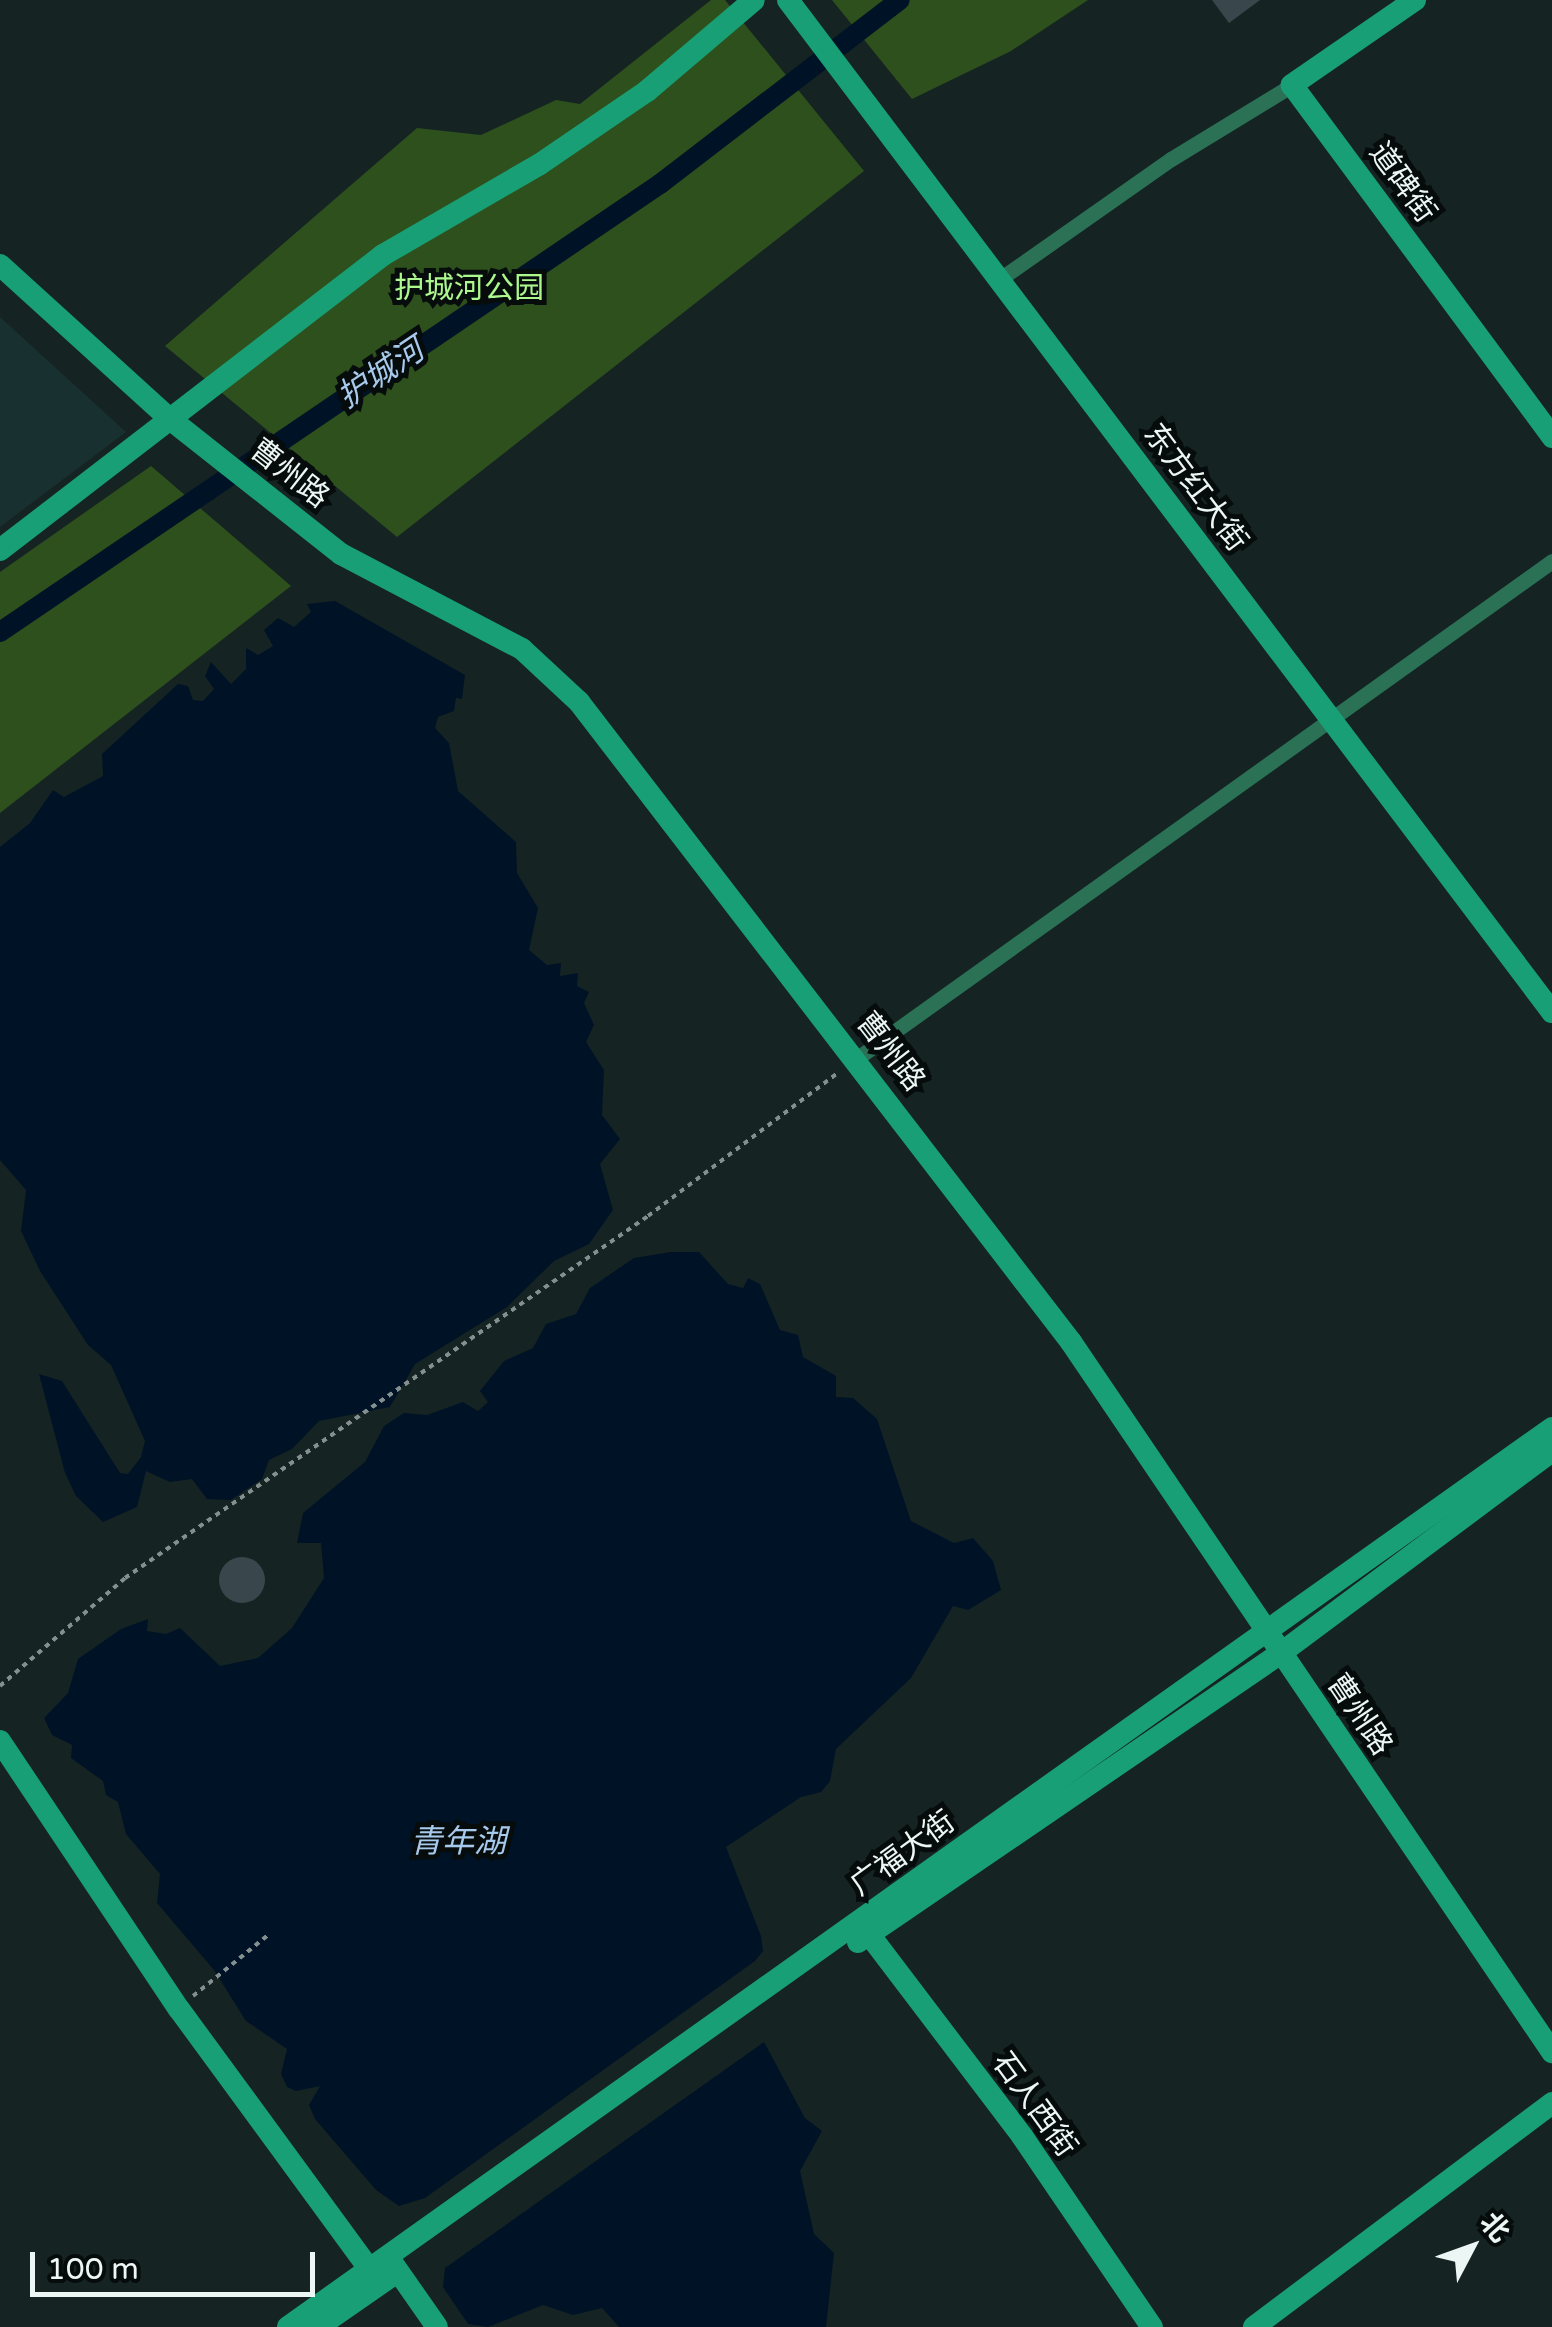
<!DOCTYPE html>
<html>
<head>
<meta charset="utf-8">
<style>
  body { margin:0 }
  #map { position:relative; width:1552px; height:2327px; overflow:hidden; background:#152423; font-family:"Varela Round","Noto Sans SC",sans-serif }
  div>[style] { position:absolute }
  .built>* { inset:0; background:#18302f }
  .green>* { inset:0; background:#2d501d }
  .water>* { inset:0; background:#001226 }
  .canal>* { height:20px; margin:-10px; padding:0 10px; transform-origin:10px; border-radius:10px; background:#001226 }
  .building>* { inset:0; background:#39474c }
  .round { border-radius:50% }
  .path>* { height:4px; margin-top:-2px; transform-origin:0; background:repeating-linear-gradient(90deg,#84908f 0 5px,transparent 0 10px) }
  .street>* { height:15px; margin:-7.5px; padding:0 7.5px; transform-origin:7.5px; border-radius:7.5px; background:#2a7156 }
  .secondary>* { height:22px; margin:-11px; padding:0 11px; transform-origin:11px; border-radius:11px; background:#189f75 }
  span { translate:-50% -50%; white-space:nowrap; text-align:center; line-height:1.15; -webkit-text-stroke:10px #060c0b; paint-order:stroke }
  .street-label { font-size:30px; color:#ecf6f5 }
  .park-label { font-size:30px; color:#acf78e }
  .water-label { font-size:32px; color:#a6c9ec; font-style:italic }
  .north { position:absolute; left:1422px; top:2197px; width:100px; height:100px; -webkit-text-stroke:8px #060c0b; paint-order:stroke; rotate:49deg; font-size:28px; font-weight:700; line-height:40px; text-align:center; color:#ecf6f5 }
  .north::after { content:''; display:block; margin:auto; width:35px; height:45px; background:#ecf6f5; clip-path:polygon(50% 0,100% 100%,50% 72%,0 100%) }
  .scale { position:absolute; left:30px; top:2252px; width:285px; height:45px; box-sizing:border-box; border:5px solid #ecf6f5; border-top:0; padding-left:12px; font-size:30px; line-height:35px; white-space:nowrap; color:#ecf6f5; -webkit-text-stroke:8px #060c0b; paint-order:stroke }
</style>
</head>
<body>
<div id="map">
  <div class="built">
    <i style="clip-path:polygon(0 317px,126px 432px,0 527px)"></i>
  </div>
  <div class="green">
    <i style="clip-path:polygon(711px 0,725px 0,864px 171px,397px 537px,165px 346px,417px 128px,481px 135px,556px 100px,580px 104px)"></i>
    <i style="clip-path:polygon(832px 0,1088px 0,1011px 51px,912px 99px)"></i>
    <i style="clip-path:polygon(151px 466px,291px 586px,0 813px,0 572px)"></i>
  </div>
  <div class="water">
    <i style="clip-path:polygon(335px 601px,465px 675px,462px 699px,456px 698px,454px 711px,438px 717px,435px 728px,449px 743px,458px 791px,516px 842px,517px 873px,538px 908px,529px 950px,547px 965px,561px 963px,560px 976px,578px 973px,577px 986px,589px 992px,584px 1003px,594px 1025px,586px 1042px,604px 1070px,602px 1115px,620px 1139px,600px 1164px,613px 1210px,589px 1244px,554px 1261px,507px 1307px,415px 1364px,390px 1407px,319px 1421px,292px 1449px,269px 1460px,262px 1479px,231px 1500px,207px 1499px,192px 1479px,170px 1482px,146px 1471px,137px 1507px,103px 1522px,76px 1496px,65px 1473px,39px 1374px,62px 1381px,120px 1473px,128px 1474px,141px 1457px,145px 1441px,111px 1365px,88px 1345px,40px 1271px,21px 1231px,26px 1190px,0 1160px,0 847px,30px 823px,53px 790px,64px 797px,103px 776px,102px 754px,178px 684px,188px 686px,193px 700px,203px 701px,214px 689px,205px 676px,211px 662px,231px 684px,246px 669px,246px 648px,258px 655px,273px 646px,264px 630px,278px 618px,294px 627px,311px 612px,307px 604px)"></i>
    <i style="clip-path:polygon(671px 1252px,699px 1252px,728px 1284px,743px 1288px,748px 1278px,760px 1284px,780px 1330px,798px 1335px,803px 1357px,836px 1376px,836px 1397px,853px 1398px,877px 1419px,911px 1521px,954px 1543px,973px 1538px,993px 1561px,1001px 1590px,968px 1610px,953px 1606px,911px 1678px,836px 1749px,830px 1781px,821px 1792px,801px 1797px,726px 1847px,761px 1936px,763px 1951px,755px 1961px,425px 2198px,399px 2206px,376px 2190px,315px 2119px,309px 2105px,320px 2086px,296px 2091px,287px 2087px,281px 2074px,287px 2049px,246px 2021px,214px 1970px,157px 1903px,160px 1874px,126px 1834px,118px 1802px,106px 1795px,103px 1781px,71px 1758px,72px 1745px,52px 1735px,44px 1718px,68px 1693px,78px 1659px,121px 1629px,148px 1619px,147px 1631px,166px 1634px,180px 1628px,220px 1666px,258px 1658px,292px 1628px,324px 1578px,321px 1543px,297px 1543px,303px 1513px,365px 1462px,384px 1426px,404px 1413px,427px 1415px,463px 1402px,478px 1411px,488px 1402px,480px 1391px,504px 1361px,533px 1348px,546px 1324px,576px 1314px,590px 1288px,634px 1258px)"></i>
    <i style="clip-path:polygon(764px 2042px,805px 2118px,822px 2131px,800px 2171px,814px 2234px,834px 2253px,826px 2327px,619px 2327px,602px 2308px,573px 2315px,543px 2305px,488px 2327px,468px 2324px,443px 2287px,445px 2268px)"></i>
  </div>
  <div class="canal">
    <i style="left:0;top:632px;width:798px;rotate:-34.17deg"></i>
    <i style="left:660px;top:184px;width:302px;rotate:-37.5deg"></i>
  </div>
  <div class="building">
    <i style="clip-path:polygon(1212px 0,1260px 0,1229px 23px)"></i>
    <i class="round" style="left:219px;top:1557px;width:46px;height:46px"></i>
  </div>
  <div class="path">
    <i style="left:0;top:1686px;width:165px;rotate:-40.8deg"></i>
    <i style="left:125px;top:1578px;width:636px;rotate:-34.69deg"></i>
    <i style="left:648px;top:1216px;width:239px;rotate:-37deg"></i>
    <i style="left:193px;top:1996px;width:97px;rotate:-39.1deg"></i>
  </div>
  <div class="street">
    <i style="left:1000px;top:279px;width:209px;rotate:-35.1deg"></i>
    <i style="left:1171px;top:159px;width:142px;rotate:-31.4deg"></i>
    <i style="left:856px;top:1059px;width:856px;rotate:-35.58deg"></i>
  </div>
  <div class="secondary">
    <i style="left:788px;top:0;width:1268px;rotate:52.95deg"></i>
    <i style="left:1415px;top:0;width:150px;rotate:145.4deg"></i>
    <i style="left:1292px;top:85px;width:438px;rotate:53.5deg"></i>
    <i style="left:0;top:265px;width:229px;rotate:42.2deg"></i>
    <i style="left:170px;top:419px;width:218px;rotate:38.3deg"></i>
    <i style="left:341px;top:554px;width:204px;rotate:27.7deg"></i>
    <i style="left:522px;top:649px;width:78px;rotate:42.9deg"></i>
    <i style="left:579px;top:702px;width:807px;rotate:52.45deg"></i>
    <i style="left:1071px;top:1342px;width:858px;rotate:55.88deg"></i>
    <i style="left:0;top:550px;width:483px;rotate:-37.6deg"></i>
    <i style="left:383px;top:255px;width:181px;rotate:-30.1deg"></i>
    <i style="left:540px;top:164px;width:130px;rotate:-34.3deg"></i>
    <i style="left:647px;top:91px;width:140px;rotate:-40.4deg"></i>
    <i style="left:0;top:1741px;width:322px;rotate:56.3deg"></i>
    <i style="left:179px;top:2009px;width:325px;rotate:53.8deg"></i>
    <i style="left:862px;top:1925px;width:265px;rotate:52.8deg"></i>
    <i style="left:1022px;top:2136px;width:231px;rotate:55.8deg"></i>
    <i style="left:858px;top:1942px;width:512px;rotate:-34.34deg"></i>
    <i style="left:1281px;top:1653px;width:338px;rotate:-36.7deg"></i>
    <i style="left:391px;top:2261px;width:80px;rotate:55.1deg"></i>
    <i style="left:288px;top:2327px;width:1551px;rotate:-35.42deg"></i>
    <i style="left:318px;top:2327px;width:96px;rotate:-34.8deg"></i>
    <i style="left:1254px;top:2327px;width:373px;rotate:-36.9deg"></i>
  </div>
  <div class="street-label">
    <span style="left:1402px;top:183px;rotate:54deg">道碑街</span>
    <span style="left:289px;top:474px;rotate:38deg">曹州路</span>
    <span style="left:1195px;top:488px;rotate:53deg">东方红大街</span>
    <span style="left:890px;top:1052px;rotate:52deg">曹州路</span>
    <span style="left:1359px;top:1715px;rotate:56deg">曹州路</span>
    <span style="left:903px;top:1854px;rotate:-36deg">广福大街</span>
    <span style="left:1034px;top:2105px;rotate:54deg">石人西街</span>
  </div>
  <div class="park-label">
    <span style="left:469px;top:289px">护城河公园</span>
  </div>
  <div class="water-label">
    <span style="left:381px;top:374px;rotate:-34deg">护城河</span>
    <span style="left:458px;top:1842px">青年湖</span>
  </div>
  <div class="north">北</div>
  <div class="scale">100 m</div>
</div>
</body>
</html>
